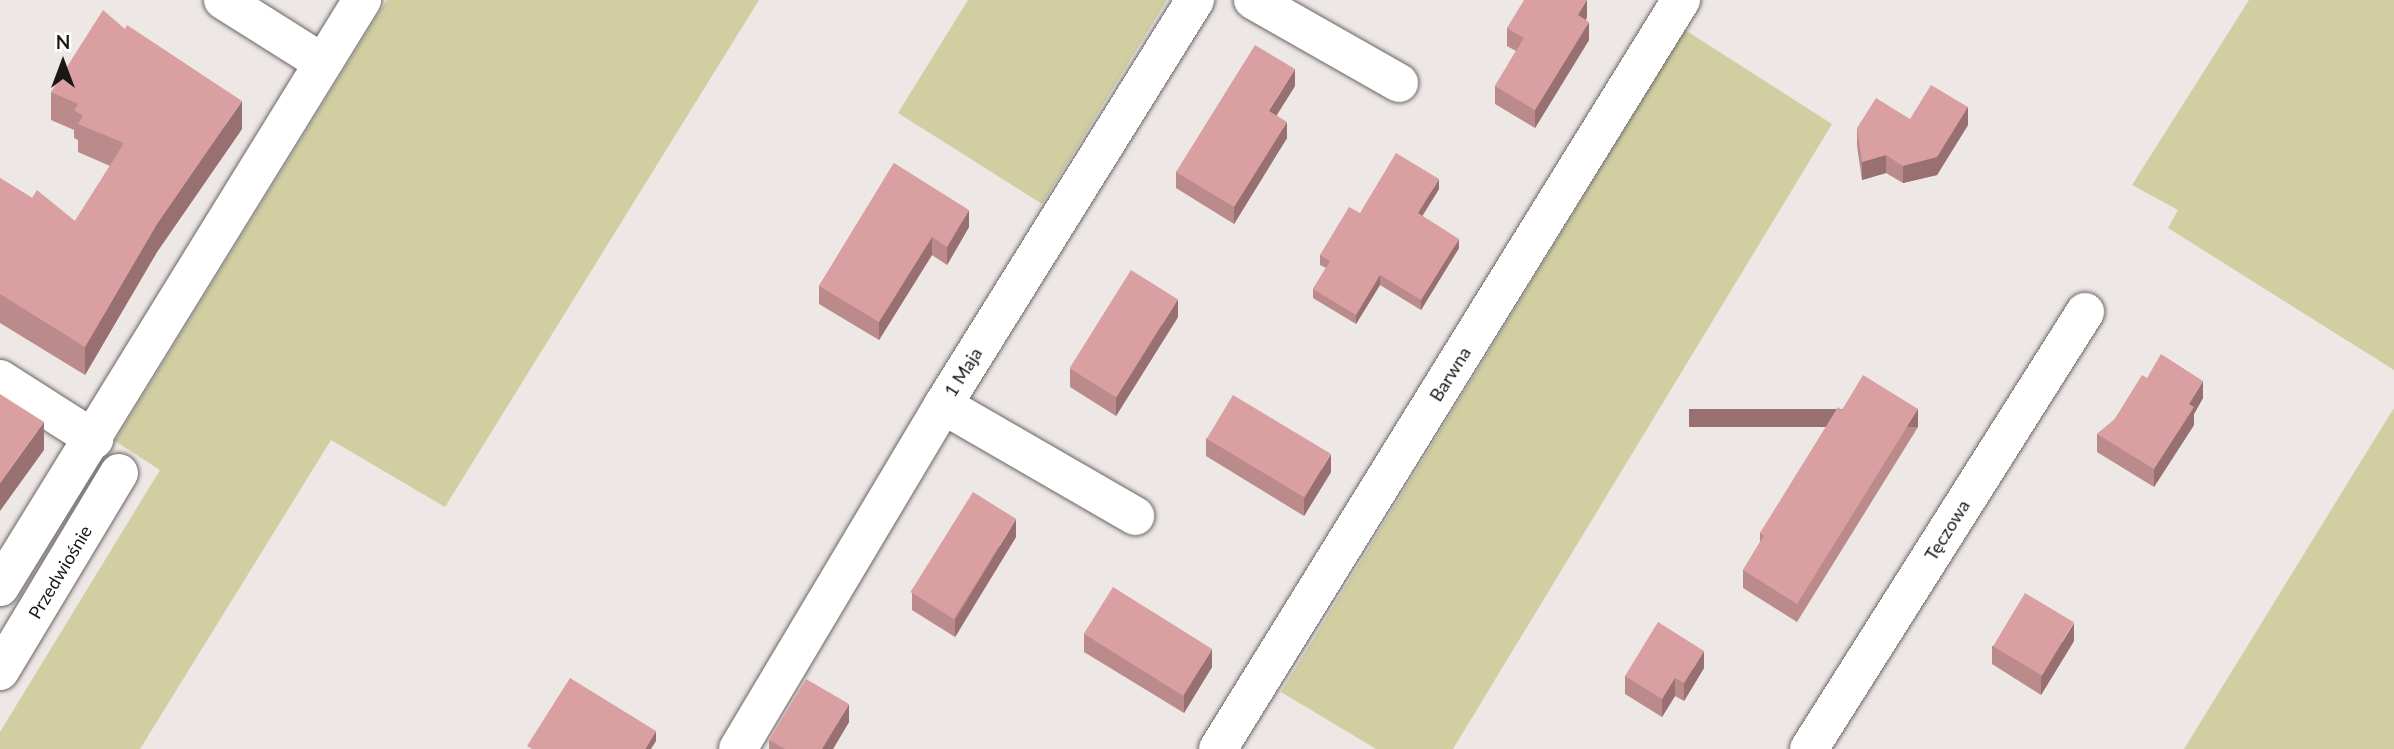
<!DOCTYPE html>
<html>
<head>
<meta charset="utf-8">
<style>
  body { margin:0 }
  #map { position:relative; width:2394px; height:749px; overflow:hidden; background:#ede7e5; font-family:Lato,sans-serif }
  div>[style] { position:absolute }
  .green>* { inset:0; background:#d1cea2 }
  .roads { filter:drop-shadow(0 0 2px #6b6664) drop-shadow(0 0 2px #6b6664) }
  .minor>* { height:38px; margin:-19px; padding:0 19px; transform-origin:19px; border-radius:19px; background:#fff }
  .wall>* { inset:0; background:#bb8a8a }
  .shaded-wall>* { inset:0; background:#997071; transform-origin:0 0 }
  .building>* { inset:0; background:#daa0a1; transform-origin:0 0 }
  span { translate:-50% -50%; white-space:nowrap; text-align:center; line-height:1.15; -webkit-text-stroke:6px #fff; paint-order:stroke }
  .street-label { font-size:18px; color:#1a1817 }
  .north { position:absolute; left:28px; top:28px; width:70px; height:70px; -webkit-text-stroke:5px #fff; paint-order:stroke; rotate:0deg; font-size:19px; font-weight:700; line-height:28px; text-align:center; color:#1a1817 }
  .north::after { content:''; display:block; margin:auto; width:24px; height:32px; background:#1a1817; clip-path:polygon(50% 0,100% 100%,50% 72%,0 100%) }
</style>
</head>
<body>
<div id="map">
  <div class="green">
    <i style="clip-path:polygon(387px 0,759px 0,445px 507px,331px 440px,140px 749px,0 749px,0 732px,160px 470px,115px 441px)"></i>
    <i style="clip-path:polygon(968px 0,1167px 0,1042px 204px,898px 113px)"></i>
    <i style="clip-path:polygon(2249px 0,2394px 0,2394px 370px,2168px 228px,2178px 210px,2132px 185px)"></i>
    <i style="clip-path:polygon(1685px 30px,1832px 124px,1453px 749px,1376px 749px,1281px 692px)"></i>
    <i style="clip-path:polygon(2394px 408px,2394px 749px,2184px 749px,2363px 458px)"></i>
  </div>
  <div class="roads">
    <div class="minor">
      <i style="left:223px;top:0;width:118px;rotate:32.2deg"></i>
      <i style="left:1253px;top:0;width:168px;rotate:29.6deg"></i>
      <i style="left:0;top:379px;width:112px;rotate:32.6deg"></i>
      <i style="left:943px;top:405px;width:222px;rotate:30deg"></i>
      <i style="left:0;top:587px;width:690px;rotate:-58.34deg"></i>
      <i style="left:0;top:671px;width:231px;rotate:-59deg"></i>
      <i style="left:738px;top:749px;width:400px;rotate:-59.2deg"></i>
      <i style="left:943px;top:405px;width:477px;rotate:-58.1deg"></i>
      <i style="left:1218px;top:749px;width:881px;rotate:-58.28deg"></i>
      <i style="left:1809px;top:749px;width:517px;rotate:-57.72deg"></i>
    </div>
  </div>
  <div class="wall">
    <i style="clip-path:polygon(1587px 0,1587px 17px,1586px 20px,1589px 40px,1535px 128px,1495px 104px,1495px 86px,1516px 51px,1507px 46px,1507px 28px)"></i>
    <i style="clip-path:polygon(1295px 86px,1277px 115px,1287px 138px,1234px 224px,1176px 188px,1176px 172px)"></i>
    <i style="clip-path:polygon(51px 92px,242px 129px,157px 252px,85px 375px,0 323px,0 178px,32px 198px,75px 221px,110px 166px,78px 152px,78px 140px,74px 138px,74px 130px,51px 120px)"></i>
    <i style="clip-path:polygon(1910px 119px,1968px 125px,1937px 175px,1903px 183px,1886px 173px,1862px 180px,1857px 146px,1857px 128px)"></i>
    <i style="clip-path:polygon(894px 163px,969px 227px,947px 265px,932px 255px,879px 340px,819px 304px,819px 286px)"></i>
    <i style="clip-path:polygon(1439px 189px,1422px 216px,1459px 248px,1421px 310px,1380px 285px,1356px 324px,1313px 298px,1313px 289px,1326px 268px,1320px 265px,1320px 255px,1360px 213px)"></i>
    <i style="clip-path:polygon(1178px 317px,1116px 416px,1070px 387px,1070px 369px)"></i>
    <i style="clip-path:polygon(2147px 378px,2203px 398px,2194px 414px,2194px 425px,2154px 487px,2097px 452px,2097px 434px,2114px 420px)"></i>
    <i style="clip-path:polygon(1842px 410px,1918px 427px,1797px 622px,1743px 588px,1743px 570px,1760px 542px,1760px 533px)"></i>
    <i style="clip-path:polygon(1206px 438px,1331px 472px,1304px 516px,1206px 456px)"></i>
    <i style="clip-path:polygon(1016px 537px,955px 637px,912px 610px,912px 593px)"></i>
    <i style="clip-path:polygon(1084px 634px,1212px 667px,1184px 713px,1084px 652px)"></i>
    <i style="clip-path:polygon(2074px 641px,2041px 695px,1992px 664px,1992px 646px)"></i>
    <i style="clip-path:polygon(1704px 668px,1684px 701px,1675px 696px,1662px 717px,1625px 694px,1625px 676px)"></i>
    <i style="clip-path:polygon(849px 722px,833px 749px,769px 749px,769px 740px)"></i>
  </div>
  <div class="shaded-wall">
    <i style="clip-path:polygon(1587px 0,1587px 17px,1578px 33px,1578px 15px)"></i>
    <i style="clip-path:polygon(1589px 22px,1589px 40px,1535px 128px,1535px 110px)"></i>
    <i style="clip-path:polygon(1295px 69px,1295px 86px,1269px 127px,1269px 111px)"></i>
    <i style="clip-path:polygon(242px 101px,242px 129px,157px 252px,85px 375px,85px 347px,157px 224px)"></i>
    <i style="clip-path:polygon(1968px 107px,1968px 125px,1937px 175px,1903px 183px,1903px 166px)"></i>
    <i style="clip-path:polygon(1287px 122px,1287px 138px,1234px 224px,1234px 207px)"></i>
    <i style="clip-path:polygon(1886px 155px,1886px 173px,1862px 180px,1862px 162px)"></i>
    <i style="clip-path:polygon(1439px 179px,1439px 189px,1418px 223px,1418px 213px)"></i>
    <i style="clip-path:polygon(969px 210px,969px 227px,947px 265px,947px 247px)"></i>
    <i style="clip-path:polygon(932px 237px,932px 255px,879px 340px,879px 322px)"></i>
    <i style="clip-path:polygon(1459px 239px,1459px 248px,1421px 310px,1421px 300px)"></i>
    <i style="clip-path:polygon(1380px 275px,1380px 285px,1356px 324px,1356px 315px)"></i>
    <i style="clip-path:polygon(1178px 299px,1178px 317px,1116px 416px,1116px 398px)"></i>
    <i style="clip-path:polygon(2203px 381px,2203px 398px,2194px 414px,2194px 425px,2154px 487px,2154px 469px,2189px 404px)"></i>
    <i style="left:1918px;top:409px;width:18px;height:229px;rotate:90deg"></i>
    <i style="clip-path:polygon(44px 422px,44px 450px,0 511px,0 483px)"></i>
    <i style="clip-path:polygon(1331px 454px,1331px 472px,1304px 516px,1304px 498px)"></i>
    <i style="clip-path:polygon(1016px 519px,1016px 537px,955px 637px,955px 620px)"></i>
    <i style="clip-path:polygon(2074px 623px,2074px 641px,2041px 695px,2041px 677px)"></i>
    <i style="clip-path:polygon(1212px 649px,1212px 667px,1184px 713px,1184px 695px)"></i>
    <i style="clip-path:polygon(1704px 651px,1704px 668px,1684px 701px,1684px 683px)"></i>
    <i style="clip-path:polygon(1675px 678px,1675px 696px,1662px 717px,1662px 699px)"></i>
    <i style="clip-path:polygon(849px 704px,849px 722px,833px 749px,822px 749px)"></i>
    <i style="clip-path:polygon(656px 731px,656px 741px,651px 749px,645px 749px)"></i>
  </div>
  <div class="building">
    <i style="clip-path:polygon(1524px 0,1587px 0,1578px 15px,1589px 22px,1535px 110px,1495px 86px,1524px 38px,1507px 28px)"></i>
    <i style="clip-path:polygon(103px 10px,125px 29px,127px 25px,242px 101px,157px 224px,85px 347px,0 294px,0 178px,32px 198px,37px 190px,75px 221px,124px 143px,78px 124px,83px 116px,74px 110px,78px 104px,51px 92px)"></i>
    <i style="clip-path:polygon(1255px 45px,1295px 69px,1269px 111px,1287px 122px,1234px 207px,1176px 172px)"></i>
    <i style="clip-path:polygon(1931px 85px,1968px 107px,1937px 157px,1903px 166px,1886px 155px,1862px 162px,1857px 128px,1876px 98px,1910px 119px)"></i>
    <i style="clip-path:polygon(1396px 153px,1439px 179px,1418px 213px,1459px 239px,1421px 300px,1380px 275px,1356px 315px,1313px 289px,1330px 261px,1320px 255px,1349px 207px,1360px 213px)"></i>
    <i style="clip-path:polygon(894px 163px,969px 210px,947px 247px,932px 237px,879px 322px,819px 286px)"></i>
    <i style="left:1131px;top:270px;width:55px;height:116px;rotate:32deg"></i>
    <i style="clip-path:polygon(2161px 354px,2203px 381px,2189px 404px,2194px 407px,2154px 469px,2097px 434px,2114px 420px,2142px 375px,2147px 378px)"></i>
    <i style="clip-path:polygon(1863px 375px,1918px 409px,1797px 604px,1743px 570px,1764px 536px,1760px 533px,1838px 407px,1842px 410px)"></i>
    <i style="clip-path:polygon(0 394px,44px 422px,0 483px)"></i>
    <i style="left:1233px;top:395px;width:114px;height:51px;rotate:31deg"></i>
    <i style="left:973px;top:492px;width:51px;height:118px;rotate:32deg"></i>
    <i style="left:1113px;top:587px;width:117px;height:55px;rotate:32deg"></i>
    <i style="left:2025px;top:593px;width:57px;height:62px;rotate:31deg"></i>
    <i style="clip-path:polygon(1658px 622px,1704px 651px,1684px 683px,1675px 678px,1662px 699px,1625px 676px)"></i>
    <i style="clip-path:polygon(570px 678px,656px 731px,645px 749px,532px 749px,527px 746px)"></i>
    <i style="clip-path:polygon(806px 679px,849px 704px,822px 749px,785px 749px,769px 740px)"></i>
  </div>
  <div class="street-label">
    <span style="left:963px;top:372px;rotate:-58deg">1 Maja</span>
    <span style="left:1450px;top:374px;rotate:-58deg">Barwna</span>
    <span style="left:1947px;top:530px;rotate:-58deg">Tęczowa</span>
    <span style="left:60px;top:572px;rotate:-59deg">Przedwiośnie</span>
  </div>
  <div class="north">N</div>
</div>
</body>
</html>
